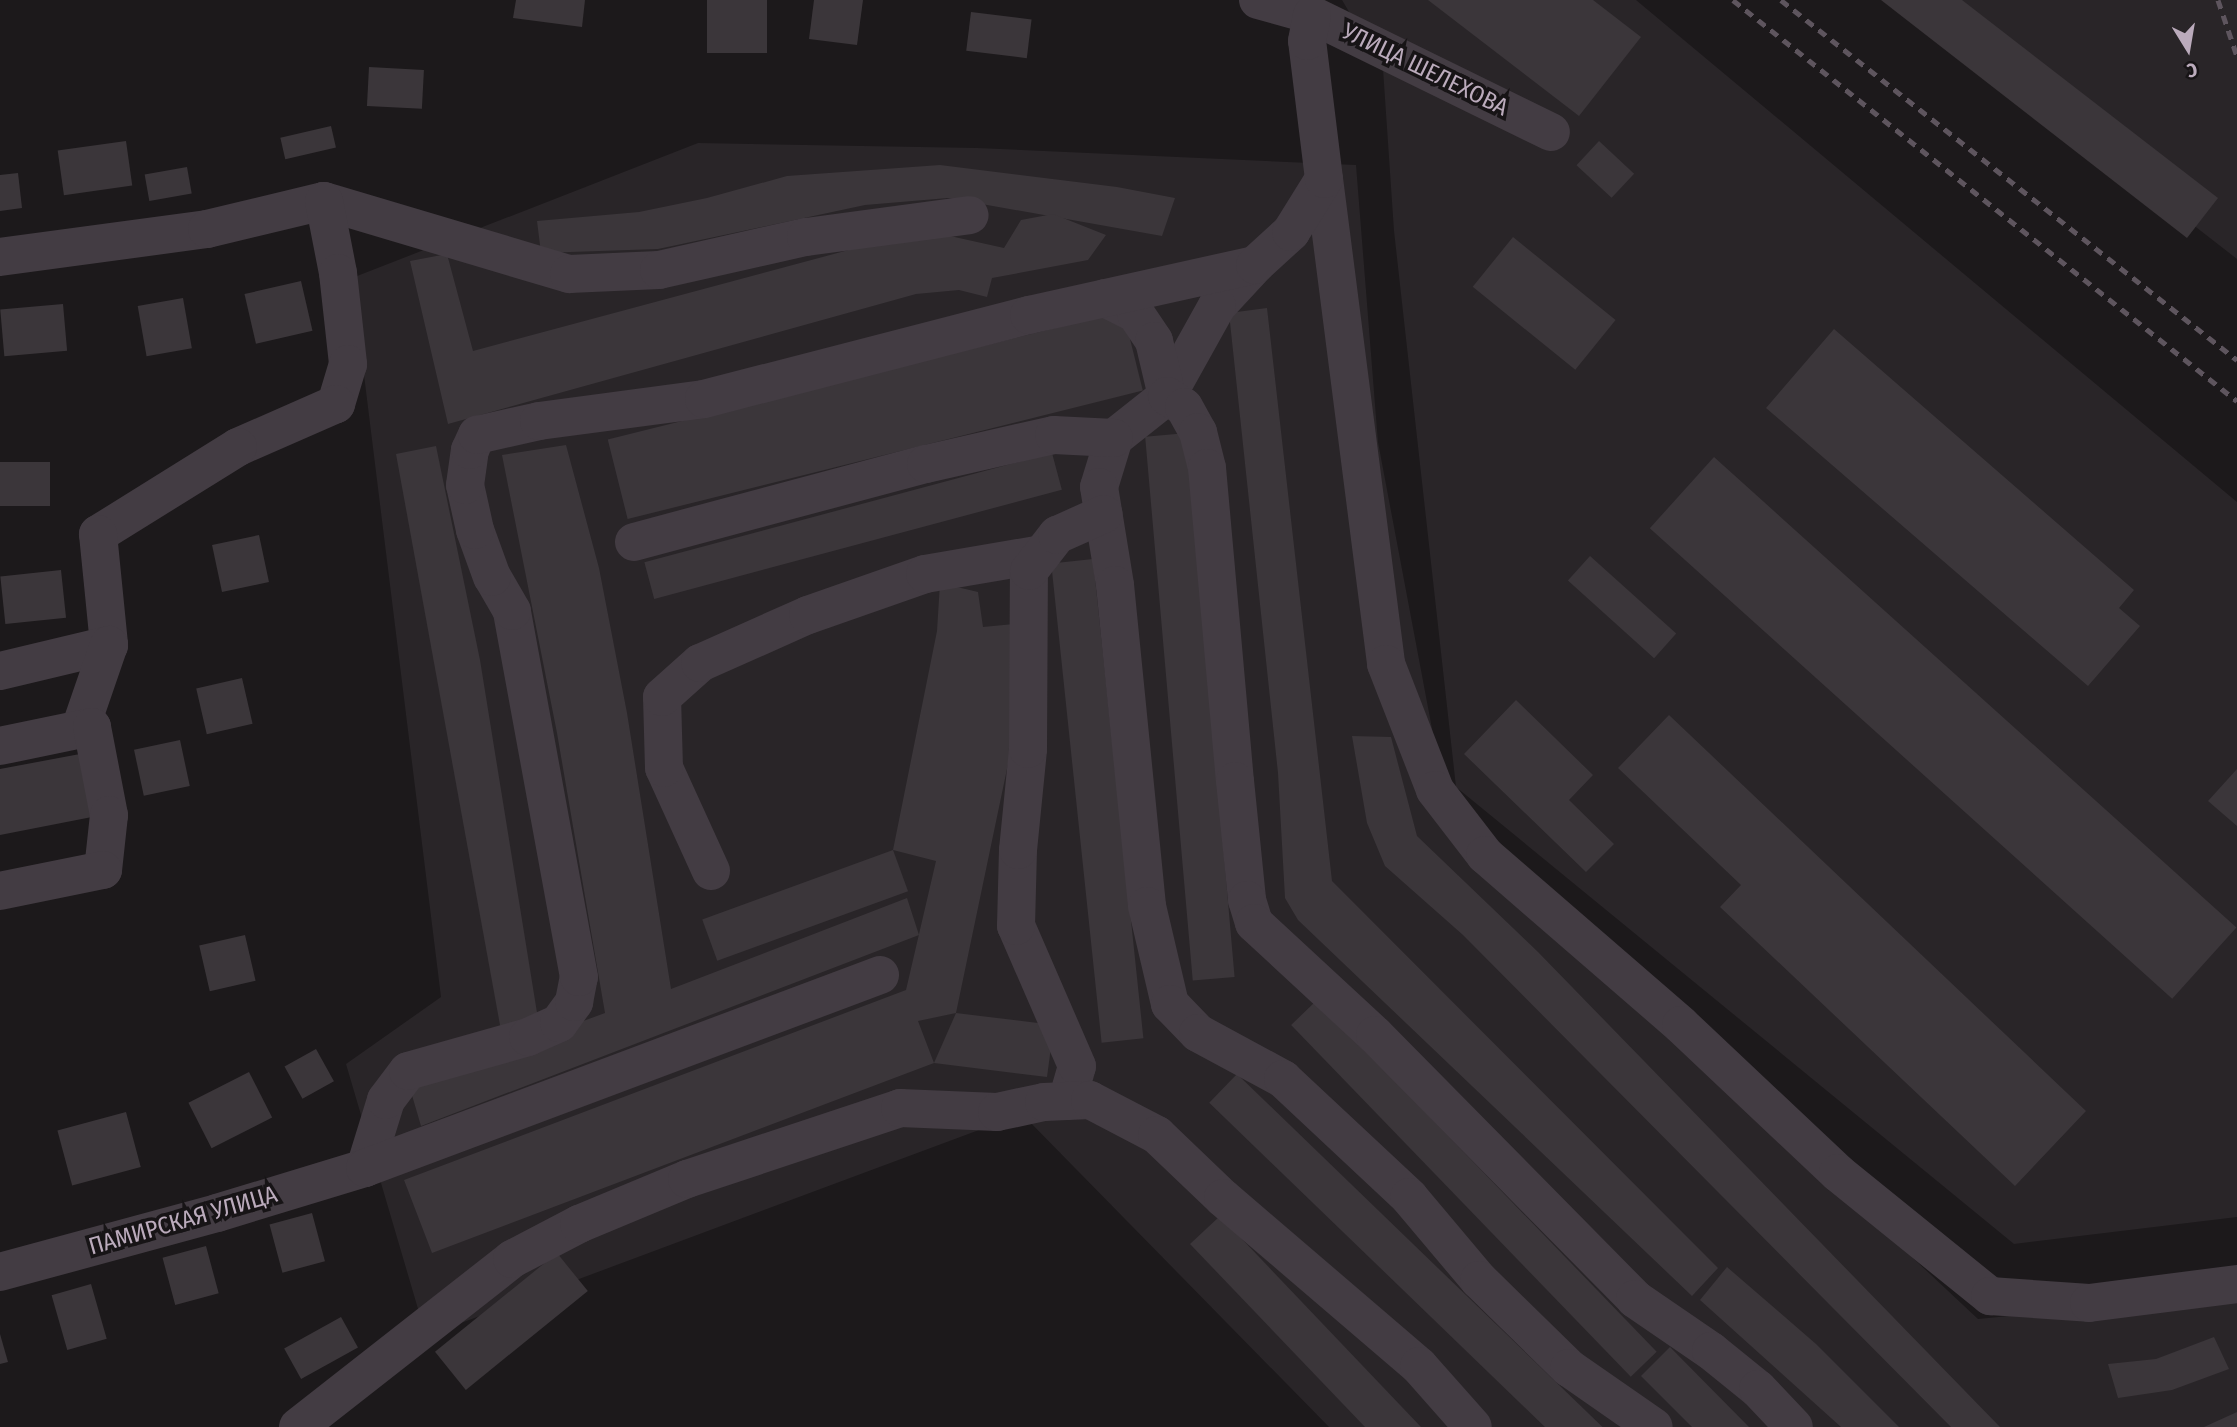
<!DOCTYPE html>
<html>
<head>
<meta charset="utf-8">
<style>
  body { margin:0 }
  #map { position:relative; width:2237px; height:1427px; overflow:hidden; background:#1c191b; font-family:"Fira Sans Condensed",sans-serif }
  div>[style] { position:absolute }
  .built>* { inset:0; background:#292528 }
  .building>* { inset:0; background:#3b363a; transform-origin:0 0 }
  .minor>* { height:38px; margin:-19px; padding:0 19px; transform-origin:19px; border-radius:19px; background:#433c43 }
  .rail>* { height:5px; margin-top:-2.5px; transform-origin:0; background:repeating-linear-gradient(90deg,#5e555e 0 9px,transparent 0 16px) }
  span { translate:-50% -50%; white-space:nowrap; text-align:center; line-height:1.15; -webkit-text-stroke:7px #171416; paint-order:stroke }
  .street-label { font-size:24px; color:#bbabbc }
  .north { position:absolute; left:2153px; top:14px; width:70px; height:70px; -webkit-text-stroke:5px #171416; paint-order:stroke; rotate:169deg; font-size:19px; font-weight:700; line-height:28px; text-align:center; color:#bbabbc }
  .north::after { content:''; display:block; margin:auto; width:24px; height:32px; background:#bbabbc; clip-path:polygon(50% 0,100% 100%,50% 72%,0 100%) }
</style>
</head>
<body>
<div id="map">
  <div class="built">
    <i style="clip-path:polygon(1342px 0,1636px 0,2237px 502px,2237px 1217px,2014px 1244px,1456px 787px,1394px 231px,1383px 69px)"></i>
    <i style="clip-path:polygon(1904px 0,2237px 0,2237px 259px)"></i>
    <i style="clip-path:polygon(698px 143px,977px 148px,1356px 165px,1378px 442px,1450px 824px,1978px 1319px,2237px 1294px,2237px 1427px,1329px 1427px,1022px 1114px,426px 1336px,346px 1064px,441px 997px,352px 278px)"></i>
  </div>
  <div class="building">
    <i style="clip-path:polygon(516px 0,585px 0,582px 27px,513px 18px)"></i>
    <i style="left:707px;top:0;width:60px;height:53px"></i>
    <i style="clip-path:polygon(814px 0,863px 0,857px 45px,809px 39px)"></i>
    <i style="clip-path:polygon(1428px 0,1593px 0,1641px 37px,1579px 116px)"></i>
    <i style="clip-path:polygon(1881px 0,1962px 0,2218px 198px,2187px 238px)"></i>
    <i style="left:971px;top:12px;width:61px;height:39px;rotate:7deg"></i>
    <i style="left:369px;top:67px;width:55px;height:39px;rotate:3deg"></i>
    <i style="left:331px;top:126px;width:22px;height:52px;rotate:77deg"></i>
    <i style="left:126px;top:141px;width:45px;height:69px;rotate:82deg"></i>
    <i style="left:1599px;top:141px;width:48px;height:33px;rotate:43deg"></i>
    <i style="clip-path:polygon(940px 165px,1117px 187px,1175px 198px,1162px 236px,948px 198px,865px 205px,658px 249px,541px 253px,537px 221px,639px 212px,707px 198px,787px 176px)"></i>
    <i style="left:187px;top:167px;width:27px;height:43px;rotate:80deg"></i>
    <i style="clip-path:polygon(18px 173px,22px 208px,0 211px,0 175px)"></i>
    <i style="clip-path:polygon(1053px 214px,1106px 235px,1088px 260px,992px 278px,987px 297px,959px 290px,916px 294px,448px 424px,410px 261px,447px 254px,473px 351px,923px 230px,1004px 248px,1021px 220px)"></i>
    <i style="left:1513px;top:237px;width:132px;height:64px;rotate:39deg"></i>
    <i style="left:301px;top:281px;width:51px;height:58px;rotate:77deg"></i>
    <i style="left:183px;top:298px;width:51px;height:46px;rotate:80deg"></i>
    <i style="left:63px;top:304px;width:47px;height:63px;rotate:85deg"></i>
    <i style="clip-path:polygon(1267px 308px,1332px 881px,1718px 1268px,1692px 1296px,1298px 920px,1285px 898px,1278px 773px,1229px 313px)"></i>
    <i style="left:1123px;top:311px;width:82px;height:531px;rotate:76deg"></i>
    <i style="clip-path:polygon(1834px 329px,2134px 590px,2119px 608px,2140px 626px,2088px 686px,1766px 408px)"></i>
    <i style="left:1187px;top:433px;width:546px;height:42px;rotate:85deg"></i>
    <i style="clip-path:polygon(566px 445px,599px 568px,627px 713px,671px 989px,907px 898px,919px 935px,421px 1126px,409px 1085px,605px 1013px,557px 733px,502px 455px)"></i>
    <i style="clip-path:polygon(436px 446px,480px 660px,539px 1025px,502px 1036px,396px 454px)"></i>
    <i style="left:1052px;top:453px;width:38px;height:422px;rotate:75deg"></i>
    <i style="left:1714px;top:457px;width:703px;height:96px;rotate:42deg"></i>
    <i style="left:0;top:462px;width:50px;height:44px"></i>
    <i style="left:259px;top:535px;width:48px;height:48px;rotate:78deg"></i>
    <i style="left:1590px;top:556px;width:116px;height:33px;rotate:42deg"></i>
    <i style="left:1093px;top:559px;width:482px;height:42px;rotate:84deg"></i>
    <i style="left:61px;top:570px;width:48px;height:61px;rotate:84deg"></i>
    <i style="clip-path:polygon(940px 583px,978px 592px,983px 627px,1014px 624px,1012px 745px,956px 1013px,918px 1021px,934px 1063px,432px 1253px,404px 1180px,906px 990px,936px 861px,893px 850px,937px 631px)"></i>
    <i style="left:242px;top:678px;width:47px;height:47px;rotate:77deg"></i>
    <i style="clip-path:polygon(1516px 700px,1593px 775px,1569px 800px,1614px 844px,1586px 872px,1464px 754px)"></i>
    <i style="clip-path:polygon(1669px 715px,2086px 1111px,2015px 1186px,1720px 907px,1741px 885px,1618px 768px)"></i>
    <i style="clip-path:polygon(1352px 736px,1391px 737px,1417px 836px,1538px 952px,2000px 1427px,1951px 1427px,1463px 935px,1385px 866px,1367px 823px)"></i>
    <i style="left:180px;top:740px;width:47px;height:47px;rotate:78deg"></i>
    <i style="clip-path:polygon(80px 754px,92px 817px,0 835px,0 769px)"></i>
    <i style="clip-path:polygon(2237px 769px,2237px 826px,2208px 801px)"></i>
    <i style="left:893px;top:850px;width:44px;height:203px;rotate:70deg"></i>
    <i style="left:245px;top:935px;width:47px;height:47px;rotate:77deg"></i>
    <i style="left:1317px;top:1000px;width:489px;height:36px;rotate:46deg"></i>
    <i style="clip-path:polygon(956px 1013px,1054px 1025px,1047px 1077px,934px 1063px)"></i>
    <i style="left:316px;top:1049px;width:37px;height:36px;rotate:61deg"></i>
    <i style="left:249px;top:1072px;width:51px;height:68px;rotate:63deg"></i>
    <i style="left:1237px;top:1074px;width:509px;height:40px;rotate:44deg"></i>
    <i style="left:126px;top:1112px;width:57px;height:71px;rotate:75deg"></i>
    <i style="left:312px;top:1213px;width:50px;height:44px;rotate:75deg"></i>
    <i style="clip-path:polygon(1220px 1216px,1421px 1427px,1365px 1427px,1190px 1244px)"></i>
    <i style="left:206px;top:1246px;width:49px;height:45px;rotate:75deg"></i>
    <i style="left:557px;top:1253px;width:49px;height:157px;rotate:51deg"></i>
    <i style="clip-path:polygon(1727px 1267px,1816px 1344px,1899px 1427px,1841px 1427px,1700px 1300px)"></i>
    <i style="left:91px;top:1284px;width:57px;height:41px;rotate:74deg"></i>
    <i style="left:341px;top:1317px;width:35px;height:65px;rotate:61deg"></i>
    <i style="clip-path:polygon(0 1334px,8px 1362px,0 1364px)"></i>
    <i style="clip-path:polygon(2214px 1337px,2229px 1369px,2172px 1390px,2118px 1398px,2108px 1364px,2156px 1359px)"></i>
    <i style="clip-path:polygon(1670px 1347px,1749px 1427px,1692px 1427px,1641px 1376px)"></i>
    <i style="clip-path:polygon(2237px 1412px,2237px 1427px,2204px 1427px)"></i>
  </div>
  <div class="minor">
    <i style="left:1258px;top:0;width:56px;rotate:15.5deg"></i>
    <i style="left:1312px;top:15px;width:266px;rotate:26.1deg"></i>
    <i style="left:1324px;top:179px;width:489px;rotate:82.7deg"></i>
    <i style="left:1386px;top:664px;width:135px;rotate:68.7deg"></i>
    <i style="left:1435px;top:790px;width:82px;rotate:52.4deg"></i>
    <i style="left:1485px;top:855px;width:259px;rotate:40.9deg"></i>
    <i style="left:1681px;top:1025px;width:216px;rotate:43.3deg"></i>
    <i style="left:1838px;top:1173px;width:196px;rotate:39deg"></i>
    <i style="left:1990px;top:1296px;width:99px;rotate:4deg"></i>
    <i style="left:2089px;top:1303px;width:149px;rotate:-7.3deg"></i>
    <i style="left:324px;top:201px;width:256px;rotate:16.6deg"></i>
    <i style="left:569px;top:274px;width:90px;rotate:-2.5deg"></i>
    <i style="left:659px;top:270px;width:151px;rotate:-12.7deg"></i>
    <i style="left:806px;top:237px;width:165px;rotate:-7.6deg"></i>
    <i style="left:0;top:257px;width:209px;rotate:-7.7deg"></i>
    <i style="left:207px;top:229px;width:120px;rotate:-13.5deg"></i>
    <i style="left:324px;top:201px;width:73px;rotate:79deg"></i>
    <i style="left:338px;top:273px;width:92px;rotate:83.7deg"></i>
    <i style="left:348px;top:364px;width:42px;rotate:106.7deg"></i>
    <i style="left:336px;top:404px;width:107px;rotate:156.3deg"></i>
    <i style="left:238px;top:447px;width:165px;rotate:148.1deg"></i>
    <i style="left:98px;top:534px;width:112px;rotate:84.3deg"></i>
    <i style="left:109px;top:645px;width:112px;rotate:166.6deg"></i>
    <i style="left:1255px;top:265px;width:56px;rotate:132.8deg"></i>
    <i style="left:1217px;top:306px;width:103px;rotate:119.1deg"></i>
    <i style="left:1167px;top:396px;width:68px;rotate:141.6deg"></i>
    <i style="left:1114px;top:438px;width:51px;rotate:107deg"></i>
    <i style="left:1099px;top:487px;width:99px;rotate:80.7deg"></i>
    <i style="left:1115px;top:585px;width:323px;rotate:84.3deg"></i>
    <i style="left:1147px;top:906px;width:101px;rotate:76.8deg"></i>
    <i style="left:1170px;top:1004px;width:40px;rotate:46deg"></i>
    <i style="left:1198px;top:1033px;width:97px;rotate:28.4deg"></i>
    <i style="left:1283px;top:1079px;width:173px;rotate:43.1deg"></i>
    <i style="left:1409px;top:1197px;width:109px;rotate:49.9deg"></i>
    <i style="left:1479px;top:1280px;width:126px;rotate:44.4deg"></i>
    <i style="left:1569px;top:1368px;width:103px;rotate:34.8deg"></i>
    <i style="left:1105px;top:298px;width:35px;rotate:27deg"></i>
    <i style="left:1136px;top:314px;width:32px;rotate:56deg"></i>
    <i style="left:1154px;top:341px;width:57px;rotate:76.7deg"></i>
    <i style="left:1167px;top:396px;width:20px;rotate:33deg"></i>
    <i style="left:1184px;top:407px;width:29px;rotate:61deg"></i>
    <i style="left:1198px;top:432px;width:37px;rotate:76deg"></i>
    <i style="left:1207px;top:468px;width:314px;rotate:84.9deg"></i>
    <i style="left:1235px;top:781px;width:120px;rotate:84.2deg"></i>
    <i style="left:1247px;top:900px;width:24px;rotate:73deg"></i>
    <i style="left:1254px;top:923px;width:165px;rotate:42.8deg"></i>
    <i style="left:1375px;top:1035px;width:371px;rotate:45.4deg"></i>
    <i style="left:1635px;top:1299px;width:92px;rotate:34.4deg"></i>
    <i style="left:1711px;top:1351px;width:60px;rotate:39deg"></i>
    <i style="left:1758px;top:1389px;width:52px;rotate:46.5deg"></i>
    <i style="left:634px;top:542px;width:302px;rotate:-15deg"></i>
    <i style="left:926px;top:464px;width:131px;rotate:-12.8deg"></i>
    <i style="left:1054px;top:435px;width:60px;rotate:2.9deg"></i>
    <i style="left:80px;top:729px;width:89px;rotate:-71deg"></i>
    <i style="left:0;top:746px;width:94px;rotate:-11.7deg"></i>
    <i style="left:92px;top:727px;width:90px;rotate:79.1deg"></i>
    <i style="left:109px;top:815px;width:55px;rotate:96.2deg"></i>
    <i style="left:103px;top:870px;width:105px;rotate:168.5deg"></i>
    <i style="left:711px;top:871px;width:113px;rotate:-114.5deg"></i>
    <i style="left:664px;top:768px;width:71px;rotate:-91.6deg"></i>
    <i style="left:662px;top:697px;width:51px;rotate:-41.8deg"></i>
    <i style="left:700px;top:663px;width:118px;rotate:-24deg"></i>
    <i style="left:808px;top:615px;width:124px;rotate:-19.3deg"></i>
    <i style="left:925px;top:574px;width:119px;rotate:-9.7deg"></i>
    <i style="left:1067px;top:1101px;width:36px;rotate:-74deg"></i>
    <i style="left:1077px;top:1066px;width:153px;rotate:-113.5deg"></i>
    <i style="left:1016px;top:926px;width:76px;rotate:-88.5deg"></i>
    <i style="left:1018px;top:850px;width:101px;rotate:-84.3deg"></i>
    <i style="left:1028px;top:749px;width:178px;rotate:-89.7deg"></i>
    <i style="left:1029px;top:571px;width:46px;rotate:-52.1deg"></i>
    <i style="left:1057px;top:535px;width:51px;rotate:-24.1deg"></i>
    <i style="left:365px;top:1168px;width:71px;rotate:-72.8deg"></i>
    <i style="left:386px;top:1100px;width:36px;rotate:-53deg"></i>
    <i style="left:408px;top:1071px;width:125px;rotate:-15.8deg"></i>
    <i style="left:528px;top:1037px;width:34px;rotate:-24deg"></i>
    <i style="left:559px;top:1023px;width:26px;rotate:-54deg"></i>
    <i style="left:574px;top:1002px;width:25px;rotate:-79deg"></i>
    <i style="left:579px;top:977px;width:372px;rotate:-100.4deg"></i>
    <i style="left:512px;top:611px;width:39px;rotate:-120deg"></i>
    <i style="left:492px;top:577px;width:50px;rotate:-109.9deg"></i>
    <i style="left:475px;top:530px;width:46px;rotate:-102.5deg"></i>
    <i style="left:465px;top:485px;width:35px;rotate:-82deg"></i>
    <i style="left:470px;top:450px;width:17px;rotate:-65deg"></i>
    <i style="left:477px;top:435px;width:64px;rotate:-12.7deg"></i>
    <i style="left:539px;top:421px;width:166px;rotate:-7.6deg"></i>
    <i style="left:704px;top:399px;width:336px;rotate:-14.5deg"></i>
    <i style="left:1029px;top:315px;width:231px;rotate:-12.5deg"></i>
    <i style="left:1255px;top:265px;width:49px;rotate:-42.5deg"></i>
    <i style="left:1291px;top:232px;width:62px;rotate:-58.1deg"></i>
    <i style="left:1324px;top:179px;width:139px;rotate:-97deg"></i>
    <i style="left:1307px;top:41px;width:26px;rotate:-79deg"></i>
    <i style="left:0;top:1272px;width:225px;rotate:-15.2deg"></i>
    <i style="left:217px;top:1213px;width:155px;rotate:-16.9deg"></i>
    <i style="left:365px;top:1168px;width:550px;rotate:-20.54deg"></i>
    <i style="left:298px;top:1427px;width:272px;rotate:-38.1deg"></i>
    <i style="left:512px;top:1259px;width:76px;rotate:-27.6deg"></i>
    <i style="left:579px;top:1224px;width:117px;rotate:-22.6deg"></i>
    <i style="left:687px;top:1179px;width:225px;rotate:-18.4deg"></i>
    <i style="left:900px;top:1108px;width:97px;rotate:2.4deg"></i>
    <i style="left:997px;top:1112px;width:48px;rotate:-12deg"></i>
    <i style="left:1044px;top:1102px;width:46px;rotate:-2.5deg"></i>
    <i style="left:1090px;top:1100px;width:76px;rotate:27.6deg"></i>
    <i style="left:1157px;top:1135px;width:91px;rotate:43.7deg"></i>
    <i style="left:1223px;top:1198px;width:258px;rotate:40.6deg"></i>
    <i style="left:1419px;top:1366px;width:81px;rotate:48.5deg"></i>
  </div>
  <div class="rail">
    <i style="left:1733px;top:0;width:644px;rotate:38.51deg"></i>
    <i style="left:1781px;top:0;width:581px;rotate:38.29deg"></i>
    <i style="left:2218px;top:0;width:59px;rotate:71.3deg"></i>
  </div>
  <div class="street-label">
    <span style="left:1425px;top:70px;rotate:26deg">УЛИЦА ШЕЛЕХОВА</span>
    <span style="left:183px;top:1221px;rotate:-16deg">ПАМИРСКАЯ УЛИЦА</span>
  </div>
  <div class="north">С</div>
</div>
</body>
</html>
